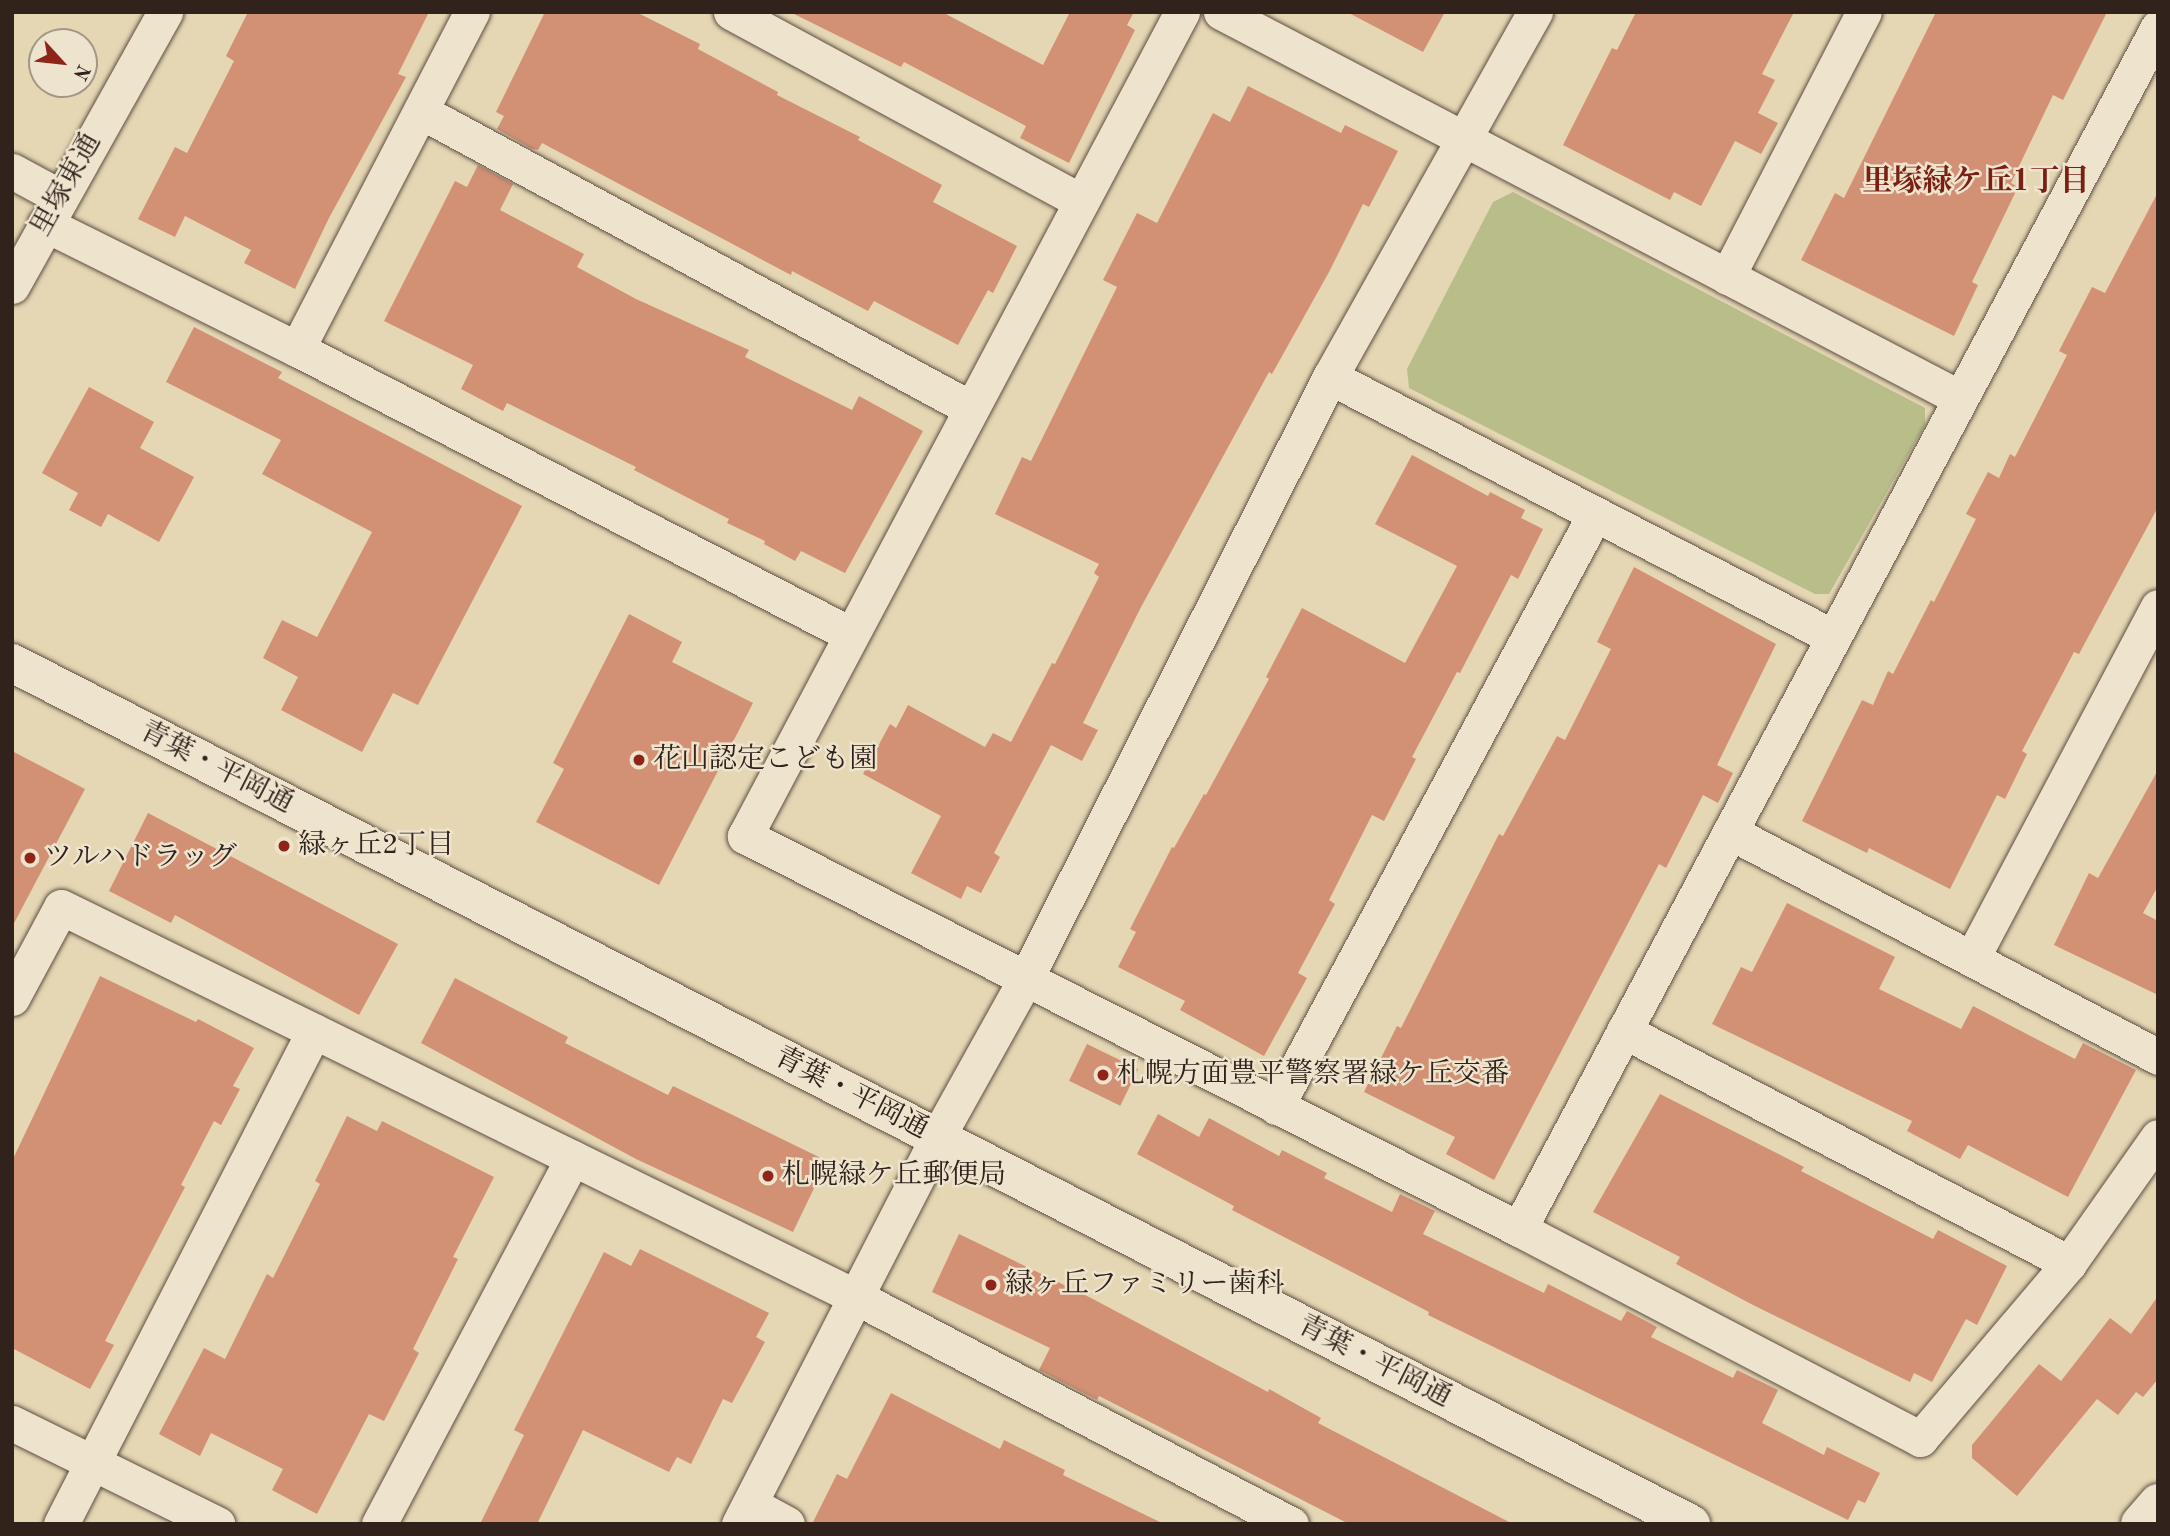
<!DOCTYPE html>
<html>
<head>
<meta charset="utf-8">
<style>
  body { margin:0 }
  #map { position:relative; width:2170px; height:1536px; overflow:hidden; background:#e5d6b4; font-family:"Old Standard TT","Noto Serif JP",serif }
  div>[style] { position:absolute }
  .green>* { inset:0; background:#b8bd8a }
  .building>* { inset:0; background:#d29175; transform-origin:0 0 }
  .roads { filter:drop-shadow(0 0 2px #5e4f42) drop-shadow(0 0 2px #5e4f42) }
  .minor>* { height:35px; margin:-17.5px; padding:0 17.5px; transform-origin:17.5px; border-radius:17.5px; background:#eee4ce }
  .tertiary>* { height:38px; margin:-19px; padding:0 19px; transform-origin:19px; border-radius:19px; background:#eee4ce }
  .dots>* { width:19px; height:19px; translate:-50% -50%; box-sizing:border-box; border:4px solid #eee4ce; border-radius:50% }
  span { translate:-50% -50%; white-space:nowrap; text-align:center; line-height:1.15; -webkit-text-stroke:5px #eee4ce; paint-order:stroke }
  .street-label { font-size:28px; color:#31221c }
  .poi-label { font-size:28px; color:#31221c }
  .left { translate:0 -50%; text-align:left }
  .neighbourhood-label { font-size:30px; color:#7a1f14; font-weight:700 }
  .frame { position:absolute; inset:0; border:14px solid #31221c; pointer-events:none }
  .north { position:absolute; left:28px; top:28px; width:70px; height:70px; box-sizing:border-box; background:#eee4ce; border:2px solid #a29687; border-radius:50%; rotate:117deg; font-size:19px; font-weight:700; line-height:28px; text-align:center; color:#31221c }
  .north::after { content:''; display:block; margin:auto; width:24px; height:32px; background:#8f2418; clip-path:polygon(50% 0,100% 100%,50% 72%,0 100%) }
</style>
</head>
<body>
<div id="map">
  <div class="green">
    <i style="clip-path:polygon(1513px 192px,1925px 408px,1925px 425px,1829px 594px,1815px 594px,1409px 388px,1407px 369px,1493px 202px)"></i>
  </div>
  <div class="building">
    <i style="clip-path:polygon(248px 12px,429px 12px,398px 74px,406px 77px,329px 218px,295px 289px,244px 263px,251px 250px,185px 216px,175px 237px,138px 219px,175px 147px,187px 153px,234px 61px,226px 56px)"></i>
    <i style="clip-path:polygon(545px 12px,636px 12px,700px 44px,698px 49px,778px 92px,777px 95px,860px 137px,858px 140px,942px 185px,933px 202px,1017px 246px,993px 293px,988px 290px,958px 345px,874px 301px,868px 311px,792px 271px,791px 275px,542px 143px,538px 150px,532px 149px,497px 129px,504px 116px,496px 112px)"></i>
    <i style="clip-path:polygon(790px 12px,942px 12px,1043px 65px,1070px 12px,1134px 12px,1127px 25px,1135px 30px,1069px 163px,1020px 138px,1026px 126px,904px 62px,901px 67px)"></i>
    <i style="clip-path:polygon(1347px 12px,1445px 12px,1423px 52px)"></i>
    <i style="clip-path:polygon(1636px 12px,1794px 12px,1762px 74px,1775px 80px,1758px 113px,1778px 123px,1761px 154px,1735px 141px,1701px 206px,1674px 192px,1670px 200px,1563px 145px,1612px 48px,1617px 50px)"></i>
    <i style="clip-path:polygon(1936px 12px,2107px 12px,2063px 100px,2053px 95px,2011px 183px,2018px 187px,1972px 282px,1978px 285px,1954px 336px,1801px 260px,1835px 193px,1844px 198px)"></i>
    <i style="clip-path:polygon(1248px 86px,1341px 133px,1345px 125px,1398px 151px,1369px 207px,1363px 204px,1329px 272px,1272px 374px,1269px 372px,1140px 609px,1083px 723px,1098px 730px,1082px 761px,1051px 745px,994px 853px,1000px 857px,981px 893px,967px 886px,961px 899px,911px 873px,941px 816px,863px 774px,890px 724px,896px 728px,908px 705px,985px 747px,993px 733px,1011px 742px,1052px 663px,1055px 664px,1099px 577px,1094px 573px,1099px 564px,995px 514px,1022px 457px,1031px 461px,1117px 287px,1103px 280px,1137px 213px,1157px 223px,1213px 113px,1230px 122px)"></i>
    <i style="clip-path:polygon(478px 165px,513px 184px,500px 210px,584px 254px,577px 267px,636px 299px,749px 350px,745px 357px,852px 410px,859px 396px,923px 431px,845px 573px,801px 551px,795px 561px,764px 544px,765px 541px,727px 523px,729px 519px,634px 470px,636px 467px,507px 403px,503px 411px,461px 389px,473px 365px,384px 321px,455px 181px,467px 187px)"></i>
    <i style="clip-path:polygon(2158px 192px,2158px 507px,2079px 654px,2074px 652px,2022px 751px,2027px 754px,2005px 799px,1997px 795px,1950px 889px,1869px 848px,1867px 853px,1802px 821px,1862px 700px,1873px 705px,1888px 671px,1893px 674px,1931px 600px,1934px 602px,1976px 519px,1966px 514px,1988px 472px,1999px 478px,2010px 454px,2015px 457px,2067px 355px,2059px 351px,2092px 287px,2105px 293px)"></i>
    <i style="clip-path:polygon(194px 327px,282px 372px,278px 378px,522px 506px,418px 705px,393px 693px,362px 752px,281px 710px,298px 677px,263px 658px,282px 620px,317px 637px,372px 532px,262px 474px,281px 440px,166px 382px)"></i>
    <i style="clip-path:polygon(89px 387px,154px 422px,140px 448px,194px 477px,159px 542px,108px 514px,101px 527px,69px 510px,78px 493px,42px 473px)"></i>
    <i style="clip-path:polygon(1412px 455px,1488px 496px,1490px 492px,1525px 510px,1521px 518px,1543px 529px,1518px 579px,1511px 575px,1460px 673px,1457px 672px,1412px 757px,1416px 759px,1384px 821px,1372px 815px,1329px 900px,1335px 904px,1298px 973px,1307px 978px,1264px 1056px,1180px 1010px,1185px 1001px,1118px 967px,1136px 932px,1130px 929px,1172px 847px,1174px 848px,1204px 794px,1206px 795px,1269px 679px,1266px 677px,1302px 608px,1405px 663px,1457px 566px,1375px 524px)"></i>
    <i style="clip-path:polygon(1634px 567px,1776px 644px,1717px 765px,1733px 773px,1718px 803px,1703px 795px,1666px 868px,1659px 864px,1494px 1180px,1446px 1154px,1455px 1137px,1364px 1092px,1397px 1026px,1401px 1028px,1499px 834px,1503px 836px,1557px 736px,1565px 740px,1611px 649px,1597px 642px)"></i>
    <i style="clip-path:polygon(629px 614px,682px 642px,672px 662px,753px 703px,659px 885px,536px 822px,564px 769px,553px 763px)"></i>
    <i style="clip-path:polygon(12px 751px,85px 789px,12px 927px)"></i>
    <i style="clip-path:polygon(2158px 770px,2158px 886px,2143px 913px,2158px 921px,2158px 995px,2054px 945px,2089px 873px,2098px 878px)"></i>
    <i style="clip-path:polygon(148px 813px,398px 944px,359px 1015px,175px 915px,171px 923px,109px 891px)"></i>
    <i style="clip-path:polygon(1787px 903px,1895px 957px,1879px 989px,1961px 1029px,1973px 1006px,2075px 1059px,2083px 1043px,2136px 1070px,2068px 1197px,1968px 1145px,1960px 1159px,1907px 1131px,1912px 1121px,1712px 1024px,1741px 967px,1752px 972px)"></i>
    <i style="clip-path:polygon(100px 976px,196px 1022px,198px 1019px,254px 1048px,233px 1086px,240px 1089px,221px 1125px,214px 1121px,181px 1185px,185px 1187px,105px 1341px,114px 1345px,90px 1389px,12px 1348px,12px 1161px)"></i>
    <i style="clip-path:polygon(455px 978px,568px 1037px,565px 1043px,668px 1095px,673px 1086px,827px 1161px,793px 1232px,636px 1159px,421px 1043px)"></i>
    <i style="left:1087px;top:1044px;width:57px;height:41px;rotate:26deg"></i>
    <i style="clip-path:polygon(1660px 1094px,1804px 1167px,1801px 1171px,1933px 1239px,1938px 1230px,2007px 1266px,1977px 1325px,1966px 1319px,1932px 1382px,1914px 1373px,1910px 1382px,1753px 1305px,1676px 1264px,1680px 1257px,1593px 1212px)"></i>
    <i style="clip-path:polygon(1158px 1114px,1199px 1137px,1209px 1118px,1279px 1156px,1282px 1150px,1327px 1173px,1324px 1178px,1392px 1212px,1400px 1194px,1435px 1211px,1423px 1234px,1544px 1293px,1548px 1284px,1621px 1321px,1627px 1311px,1657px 1327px,1651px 1337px,1733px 1378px,1737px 1370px,1778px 1390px,1762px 1423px,1824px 1455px,1827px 1447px,1880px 1473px,1865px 1503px,1858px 1500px,1848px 1520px,1428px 1315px,1429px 1312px,1232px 1210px,1234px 1206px,1137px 1154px)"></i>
    <i style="clip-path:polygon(347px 1116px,377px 1131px,382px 1121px,494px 1177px,453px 1257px,458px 1259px,413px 1349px,419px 1353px,384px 1421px,369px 1414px,317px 1514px,272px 1490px,283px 1469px,211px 1433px,200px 1456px,159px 1434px,204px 1348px,225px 1359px,267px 1274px,273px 1278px,320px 1184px,315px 1181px)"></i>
    <i style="clip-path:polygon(959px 1234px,1091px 1298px,1268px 1392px,1269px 1389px,1321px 1418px,1318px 1423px,1513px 1524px,1349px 1524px,1099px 1396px,1097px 1400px,1039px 1370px,1050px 1348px,932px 1292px)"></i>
    <i style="clip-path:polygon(640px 1249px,769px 1313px,756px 1337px,765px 1342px,732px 1403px,723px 1399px,691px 1464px,677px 1457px,669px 1472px,583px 1430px,537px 1524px,480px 1524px,524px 1435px,514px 1430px,604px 1252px,631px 1266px)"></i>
    <i style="clip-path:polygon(2158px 1296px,2158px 1379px,2143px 1397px,2136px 1392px,2118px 1415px,2097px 1399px,2017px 1496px,1972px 1458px,1972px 1445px,2039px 1364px,2061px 1381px,2110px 1318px,2131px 1334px)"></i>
    <i style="clip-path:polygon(891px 1393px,1000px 1449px,1004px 1440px,1065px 1470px,1063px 1475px,1164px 1524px,812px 1524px,837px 1474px,847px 1479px)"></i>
  </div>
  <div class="roads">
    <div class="minor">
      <i style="left:731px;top:12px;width:398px;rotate:28.4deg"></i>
      <i style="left:1182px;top:12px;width:933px;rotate:117.94deg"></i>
      <i style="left:745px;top:836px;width:868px;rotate:26.92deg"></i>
      <i style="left:1519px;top:1229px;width:453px;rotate:27.6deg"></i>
      <i style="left:1920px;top:1439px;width:231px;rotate:-49.7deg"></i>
      <i style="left:2069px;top:1263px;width:154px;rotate:-54.8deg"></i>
      <i style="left:1221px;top:12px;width:834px;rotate:27.58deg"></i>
      <i style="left:422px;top:112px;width:623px;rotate:28.38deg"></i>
      <i style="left:12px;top:171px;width:55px;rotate:28.4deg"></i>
      <i style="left:45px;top:224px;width:281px;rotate:26.4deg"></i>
      <i style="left:297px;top:349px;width:622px;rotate:27.27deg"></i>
      <i style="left:1727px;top:277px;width:298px;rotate:-62.7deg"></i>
      <i style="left:12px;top:286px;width:314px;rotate:-60.8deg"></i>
      <i style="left:297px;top:349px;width:380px;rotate:-62.6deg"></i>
      <i style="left:1330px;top:377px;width:566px;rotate:27.33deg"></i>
      <i style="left:1730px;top:832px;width:484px;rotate:27.7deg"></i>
      <i style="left:1972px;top:958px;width:397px;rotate:-62.1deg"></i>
      <i style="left:12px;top:998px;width:103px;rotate:-61.7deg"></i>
      <i style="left:61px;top:907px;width:886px;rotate:26.13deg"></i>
      <i style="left:856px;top:1297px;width:491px;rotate:27.6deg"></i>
      <i style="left:1624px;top:1031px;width:502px;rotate:27.54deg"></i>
      <i style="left:1276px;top:1107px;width:673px;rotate:-61.72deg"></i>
      <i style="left:1519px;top:1229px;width:1361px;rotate:-62deg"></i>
      <i style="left:12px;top:1423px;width:229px;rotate:26.2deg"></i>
      <i style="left:750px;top:1504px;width:42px;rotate:28.4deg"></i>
      <i style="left:61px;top:1524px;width:554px;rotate:-62.83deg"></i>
      <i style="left:379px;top:1524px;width:414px;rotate:-62.1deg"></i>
      <i style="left:739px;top:1524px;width:434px;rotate:-62.8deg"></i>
      <i style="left:937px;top:1138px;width:181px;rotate:-60.9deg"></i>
      <i style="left:1025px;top:980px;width:676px;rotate:-63.17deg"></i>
      <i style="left:1330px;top:377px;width:419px;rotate:-60.7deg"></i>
    </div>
    <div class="tertiary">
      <i style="left:12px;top:663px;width:1887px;rotate:27.15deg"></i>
      <i style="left:2140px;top:1524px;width:28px;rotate:-49deg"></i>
    </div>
  </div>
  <div class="dots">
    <i style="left:639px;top:760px;background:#8f2418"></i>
    <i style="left:284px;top:846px;background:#8f2418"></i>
    <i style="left:30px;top:858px;background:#8f2418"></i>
    <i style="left:1103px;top:1075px;background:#8f2418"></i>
    <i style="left:768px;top:1176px;background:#8f2418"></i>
    <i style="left:991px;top:1285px;background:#8f2418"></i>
  </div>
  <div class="street-label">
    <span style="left:67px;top:185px;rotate:-61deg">里塚東通</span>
    <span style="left:216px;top:768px;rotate:27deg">青葉・平岡通</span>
    <span style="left:851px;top:1094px;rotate:27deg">青葉・平岡通</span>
    <span style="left:1374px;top:1362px;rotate:27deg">青葉・平岡通</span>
  </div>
  <div class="poi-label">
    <span class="left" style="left:653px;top:760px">花山認定こども園</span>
    <span class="left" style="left:298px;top:846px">緑ヶ丘2丁目</span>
    <span class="left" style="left:44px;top:858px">ツルハドラッグ</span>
    <span class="left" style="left:1117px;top:1075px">札幌方面豊平警察署緑ケ丘交番</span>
    <span class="left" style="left:782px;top:1176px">札幌緑ケ丘郵便局</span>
    <span class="left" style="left:1005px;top:1285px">緑ヶ丘ファミリー歯科</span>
  </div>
  <div class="neighbourhood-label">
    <span style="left:1976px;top:182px">里塚緑ケ丘1丁目</span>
  </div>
  <div class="frame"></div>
  <div class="north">N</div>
</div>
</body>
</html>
